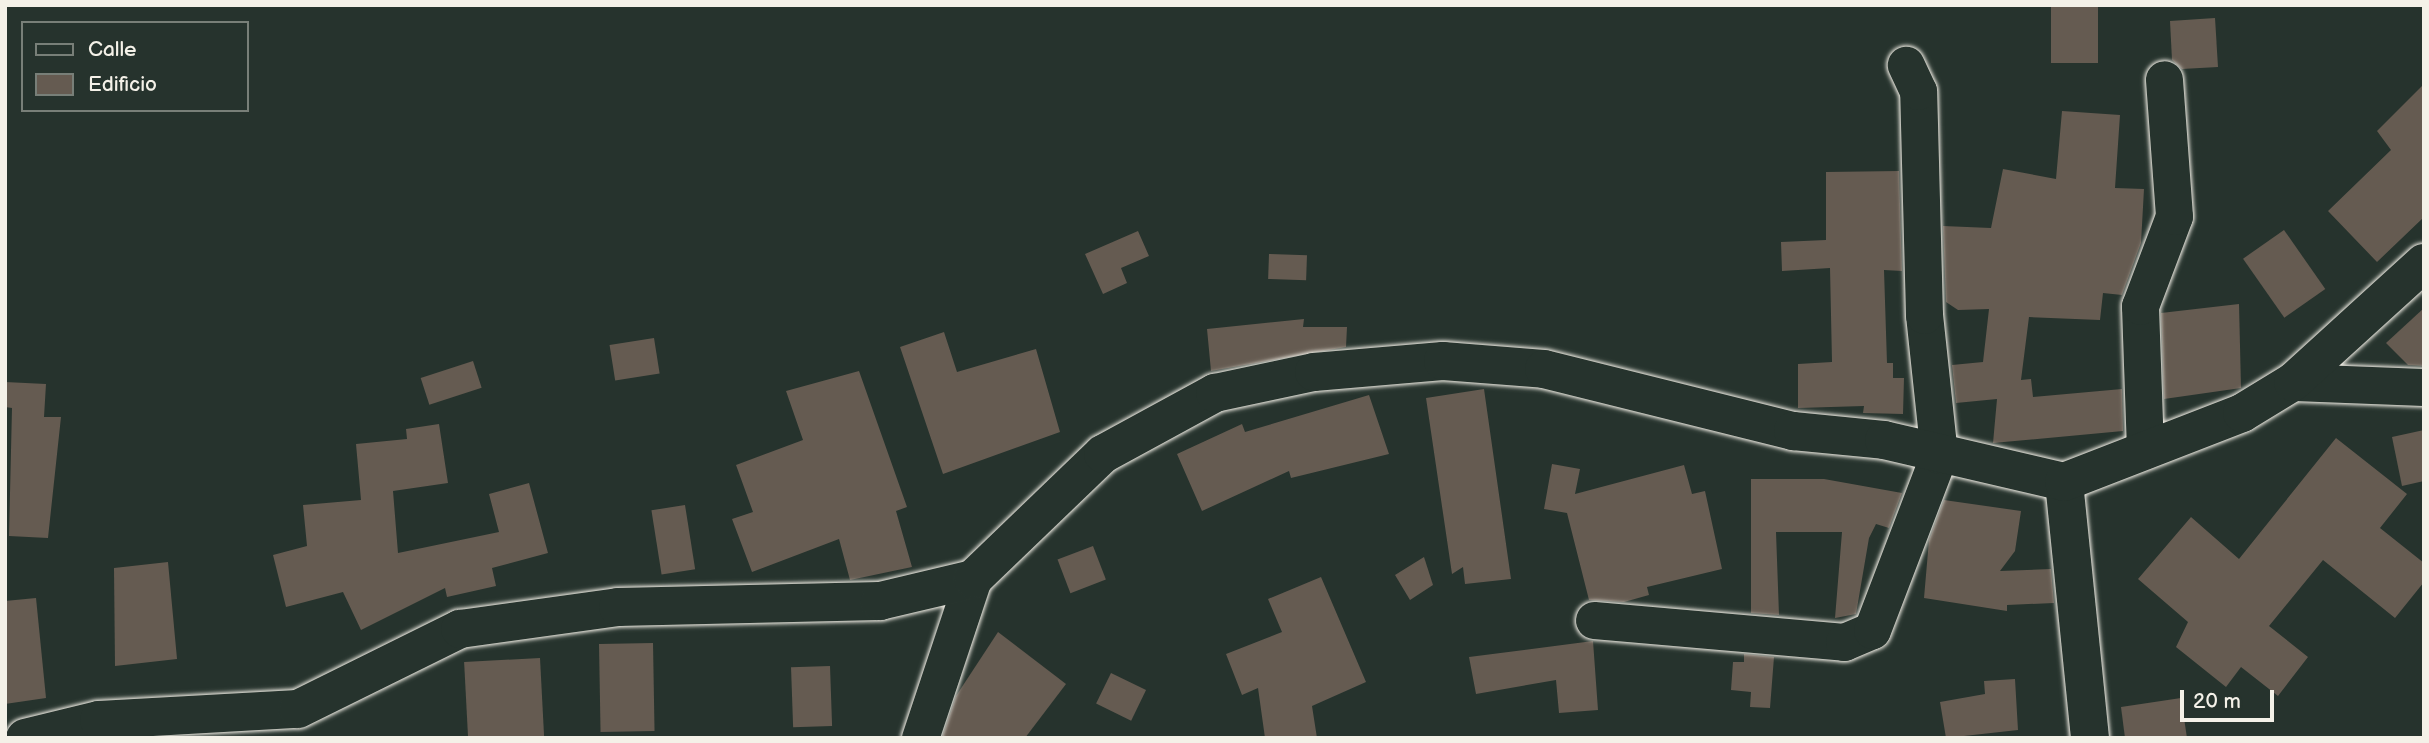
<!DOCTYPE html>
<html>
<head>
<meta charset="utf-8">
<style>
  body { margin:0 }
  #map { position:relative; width:2429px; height:743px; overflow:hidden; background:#26332d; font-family:"Balsamiq Sans",sans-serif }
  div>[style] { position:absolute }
  .building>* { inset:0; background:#655b51; transform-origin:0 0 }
  .roads { filter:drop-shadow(0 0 2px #f4f1e8) drop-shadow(0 0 2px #f4f1e8) }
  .minor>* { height:37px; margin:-18.5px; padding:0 18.5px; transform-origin:18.5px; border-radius:18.5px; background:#26332d }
  .tertiary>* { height:38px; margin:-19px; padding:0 19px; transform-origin:19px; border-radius:19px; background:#26332d }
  span { translate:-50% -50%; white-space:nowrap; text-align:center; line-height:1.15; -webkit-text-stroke:6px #26332d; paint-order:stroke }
  .frame { position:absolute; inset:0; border:7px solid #f4f1e8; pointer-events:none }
  .legend { position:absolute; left:21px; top:21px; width:228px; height:91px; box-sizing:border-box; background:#26332d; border:2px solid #787f78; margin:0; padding:9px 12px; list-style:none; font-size:21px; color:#f4f1e8 }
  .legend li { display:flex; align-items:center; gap:14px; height:35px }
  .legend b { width:35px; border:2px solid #787f78 }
  .scale { position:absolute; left:2180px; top:690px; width:94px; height:32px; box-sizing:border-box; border:4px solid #f4f1e8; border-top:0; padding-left:9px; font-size:21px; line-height:24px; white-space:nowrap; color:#f4f1e8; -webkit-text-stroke:5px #26332d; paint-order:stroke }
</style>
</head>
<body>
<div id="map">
  <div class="building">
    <i style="left:2051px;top:6px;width:47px;height:57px"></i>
    <i style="clip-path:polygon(2215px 18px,2218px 67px,2182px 69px,2172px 60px,2170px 21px)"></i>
    <i style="clip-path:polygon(2424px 84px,2424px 217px,2377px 262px,2328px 211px,2391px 150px,2377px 131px)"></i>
    <i style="clip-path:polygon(2062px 111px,2120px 115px,2115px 188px,2144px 189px,2141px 243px,2122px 295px,2103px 293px,2100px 320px,2029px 317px,2021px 380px,2031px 379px,2033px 397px,2122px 389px,2123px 431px,1993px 443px,1997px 399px,1956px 403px,1952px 365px,1983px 362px,1989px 309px,1958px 310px,1946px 302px,1943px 226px,1991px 228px,2003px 169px,2056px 179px)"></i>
    <i style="clip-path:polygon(1899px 171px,1902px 271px,1884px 270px,1887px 363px,1893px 363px,1893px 378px,1904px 378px,1903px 414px,1863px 413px,1864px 406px,1798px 408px,1798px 364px,1832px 362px,1830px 268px,1782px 271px,1781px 242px,1826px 240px,1826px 172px)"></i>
    <i style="left:2284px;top:230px;width:72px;height:50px;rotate:55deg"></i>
    <i style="clip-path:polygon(1138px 231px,1149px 256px,1121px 268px,1127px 283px,1103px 294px,1085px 254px)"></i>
    <i style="left:1269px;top:254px;width:38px;height:25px;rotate:2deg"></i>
    <i style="clip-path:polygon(2239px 304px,2241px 388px,2164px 399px,2161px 313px)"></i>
    <i style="clip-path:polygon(2424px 308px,2424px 366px,2408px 365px,2386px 343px)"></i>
    <i style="clip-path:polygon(1304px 319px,1303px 327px,1347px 327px,1346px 347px,1211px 371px,1207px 329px)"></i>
    <i style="clip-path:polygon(944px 332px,957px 372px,1036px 349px,1060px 432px,943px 474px,900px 347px)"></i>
    <i style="left:654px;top:338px;width:36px;height:45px;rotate:81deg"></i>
    <i style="left:473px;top:361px;width:28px;height:55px;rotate:72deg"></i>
    <i style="clip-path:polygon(859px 371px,907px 507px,896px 511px,912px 567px,850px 580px,839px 539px,752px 572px,732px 519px,753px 512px,736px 465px,803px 440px,786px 391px)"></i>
    <i style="clip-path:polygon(5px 382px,46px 384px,44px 417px,61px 417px,48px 538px,9px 536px,12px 408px,5px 407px)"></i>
    <i style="clip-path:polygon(1484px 389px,1511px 579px,1465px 584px,1463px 567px,1452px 574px,1426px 398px)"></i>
    <i style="clip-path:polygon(1369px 395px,1389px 454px,1291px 478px,1289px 471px,1202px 511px,1177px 454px,1242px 424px,1245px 432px)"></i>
    <i style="clip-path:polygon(439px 424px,448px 483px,393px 491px,398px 553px,499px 532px,489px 494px,529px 483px,548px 553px,492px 568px,496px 586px,447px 597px,445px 588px,361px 630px,343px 592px,286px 607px,273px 555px,307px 546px,303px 505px,361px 500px,356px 444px,407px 439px,406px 429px)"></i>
    <i style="clip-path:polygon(2424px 430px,2424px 481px,2402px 486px,2392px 437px)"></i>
    <i style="clip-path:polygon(2336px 438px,2407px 494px,2380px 528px,2424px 563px,2424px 582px,2395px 618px,2323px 560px,2269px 626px,2308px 657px,2278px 696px,2241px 667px,2226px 687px,2176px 647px,2188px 622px,2138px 579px,2191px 517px,2239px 559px)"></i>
    <i style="clip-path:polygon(1552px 464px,1580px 469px,1575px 494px,1684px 465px,1692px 494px,1705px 491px,1722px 569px,1647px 587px,1649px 595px,1624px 602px,1589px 600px,1567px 513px,1544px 509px)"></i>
    <i style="clip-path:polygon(1751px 479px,1824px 479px,1902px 493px,1889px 528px,1876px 524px,1869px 538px,1856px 614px,1835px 618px,1842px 532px,1776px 532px,1779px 615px,1751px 613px)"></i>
    <i style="clip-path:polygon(1944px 500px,2021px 511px,2015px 551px,2000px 571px,2051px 569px,2054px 603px,2007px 605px,2007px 611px,1924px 598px,1929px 540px)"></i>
    <i style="left:685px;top:505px;width:65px;height:34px;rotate:81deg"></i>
    <i style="left:1093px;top:546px;width:36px;height:38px;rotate:69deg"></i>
    <i style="clip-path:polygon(1424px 557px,1433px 585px,1410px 600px,1395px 575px)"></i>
    <i style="clip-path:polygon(168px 562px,177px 659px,115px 666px,114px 568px)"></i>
    <i style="clip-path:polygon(1321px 577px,1366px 682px,1312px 706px,1317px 738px,1265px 738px,1258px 688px,1242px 695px,1226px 654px,1282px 632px,1268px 599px)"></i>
    <i style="clip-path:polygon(36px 598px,46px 698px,5px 704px,5px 601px)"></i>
    <i style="clip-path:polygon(998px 632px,1066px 684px,1025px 738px,942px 738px,956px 696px)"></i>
    <i style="clip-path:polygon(1593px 641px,1598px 710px,1559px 713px,1556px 680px,1476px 694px,1469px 657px)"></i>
    <i style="left:653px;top:643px;width:88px;height:54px;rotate:89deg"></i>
    <i style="clip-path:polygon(1744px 654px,1774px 657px,1770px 708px,1750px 707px,1751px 692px,1731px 690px,1733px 662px,1744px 662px)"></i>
    <i style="left:540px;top:658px;width:80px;height:76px;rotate:87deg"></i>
    <i style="left:830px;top:666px;width:60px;height:39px;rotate:88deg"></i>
    <i style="left:1111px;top:673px;width:39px;height:34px;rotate:26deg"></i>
    <i style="clip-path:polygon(2015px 679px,2018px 730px,1946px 738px,1940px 702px,1985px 694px,1984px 681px)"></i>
    <i style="clip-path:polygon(2181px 698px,2187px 738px,2125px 738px,2121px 707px)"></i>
  </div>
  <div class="roads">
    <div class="minor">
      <i style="left:2293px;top:382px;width:131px;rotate:2.2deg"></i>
      <i style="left:2145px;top:450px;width:144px;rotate:-92deg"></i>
      <i style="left:2140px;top:306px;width:96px;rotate:-69.3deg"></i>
      <i style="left:2174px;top:216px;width:137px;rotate:-94.2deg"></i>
      <i style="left:1594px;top:620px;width:251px;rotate:5deg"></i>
      <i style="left:1844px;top:642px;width:30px;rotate:-23deg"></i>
      <i style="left:1872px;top:630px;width:187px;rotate:-69.1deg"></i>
      <i style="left:1939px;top:455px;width:141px;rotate:-96.1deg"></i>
      <i style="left:1924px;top:315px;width:224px;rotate:-91.5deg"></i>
      <i style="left:1918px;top:91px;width:29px;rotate:-115deg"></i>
      <i style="left:920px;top:738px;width:168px;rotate:-71.6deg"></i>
    </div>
    <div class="tertiary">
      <i style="left:2064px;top:482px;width:257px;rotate:84.2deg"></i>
      <i style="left:25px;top:738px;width:76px;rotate:-13.7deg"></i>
      <i style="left:99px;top:720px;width:199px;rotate:-3.2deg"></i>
      <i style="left:298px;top:709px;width:181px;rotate:-26.3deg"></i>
      <i style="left:460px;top:629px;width:160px;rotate:-7.9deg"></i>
      <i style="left:618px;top:607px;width:262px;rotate:-1.3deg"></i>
      <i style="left:880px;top:601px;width:96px;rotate:-13.3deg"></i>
      <i style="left:973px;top:579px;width:180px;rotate:-43.9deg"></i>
      <i style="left:1103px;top:454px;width:128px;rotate:-28.6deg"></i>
      <i style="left:1215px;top:393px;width:101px;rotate:-12deg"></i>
      <i style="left:1314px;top:372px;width:129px;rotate:-4.9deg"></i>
      <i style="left:1443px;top:361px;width:101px;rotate:4.5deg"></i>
      <i style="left:1544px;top:369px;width:257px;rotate:14deg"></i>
      <i style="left:1793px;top:431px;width:91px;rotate:5.6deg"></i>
      <i style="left:1884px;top:440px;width:185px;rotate:13.1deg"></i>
      <i style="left:2064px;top:482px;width:191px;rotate:-21.2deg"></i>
      <i style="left:2242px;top:413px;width:60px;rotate:-31.3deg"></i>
      <i style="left:2293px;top:382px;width:177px;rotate:-42.3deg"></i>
    </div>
  </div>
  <div class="frame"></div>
  <ul class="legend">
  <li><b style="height:9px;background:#26332d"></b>Calle</li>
  <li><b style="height:19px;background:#655b51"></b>Edificio</li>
  </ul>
  <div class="scale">20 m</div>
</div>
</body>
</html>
